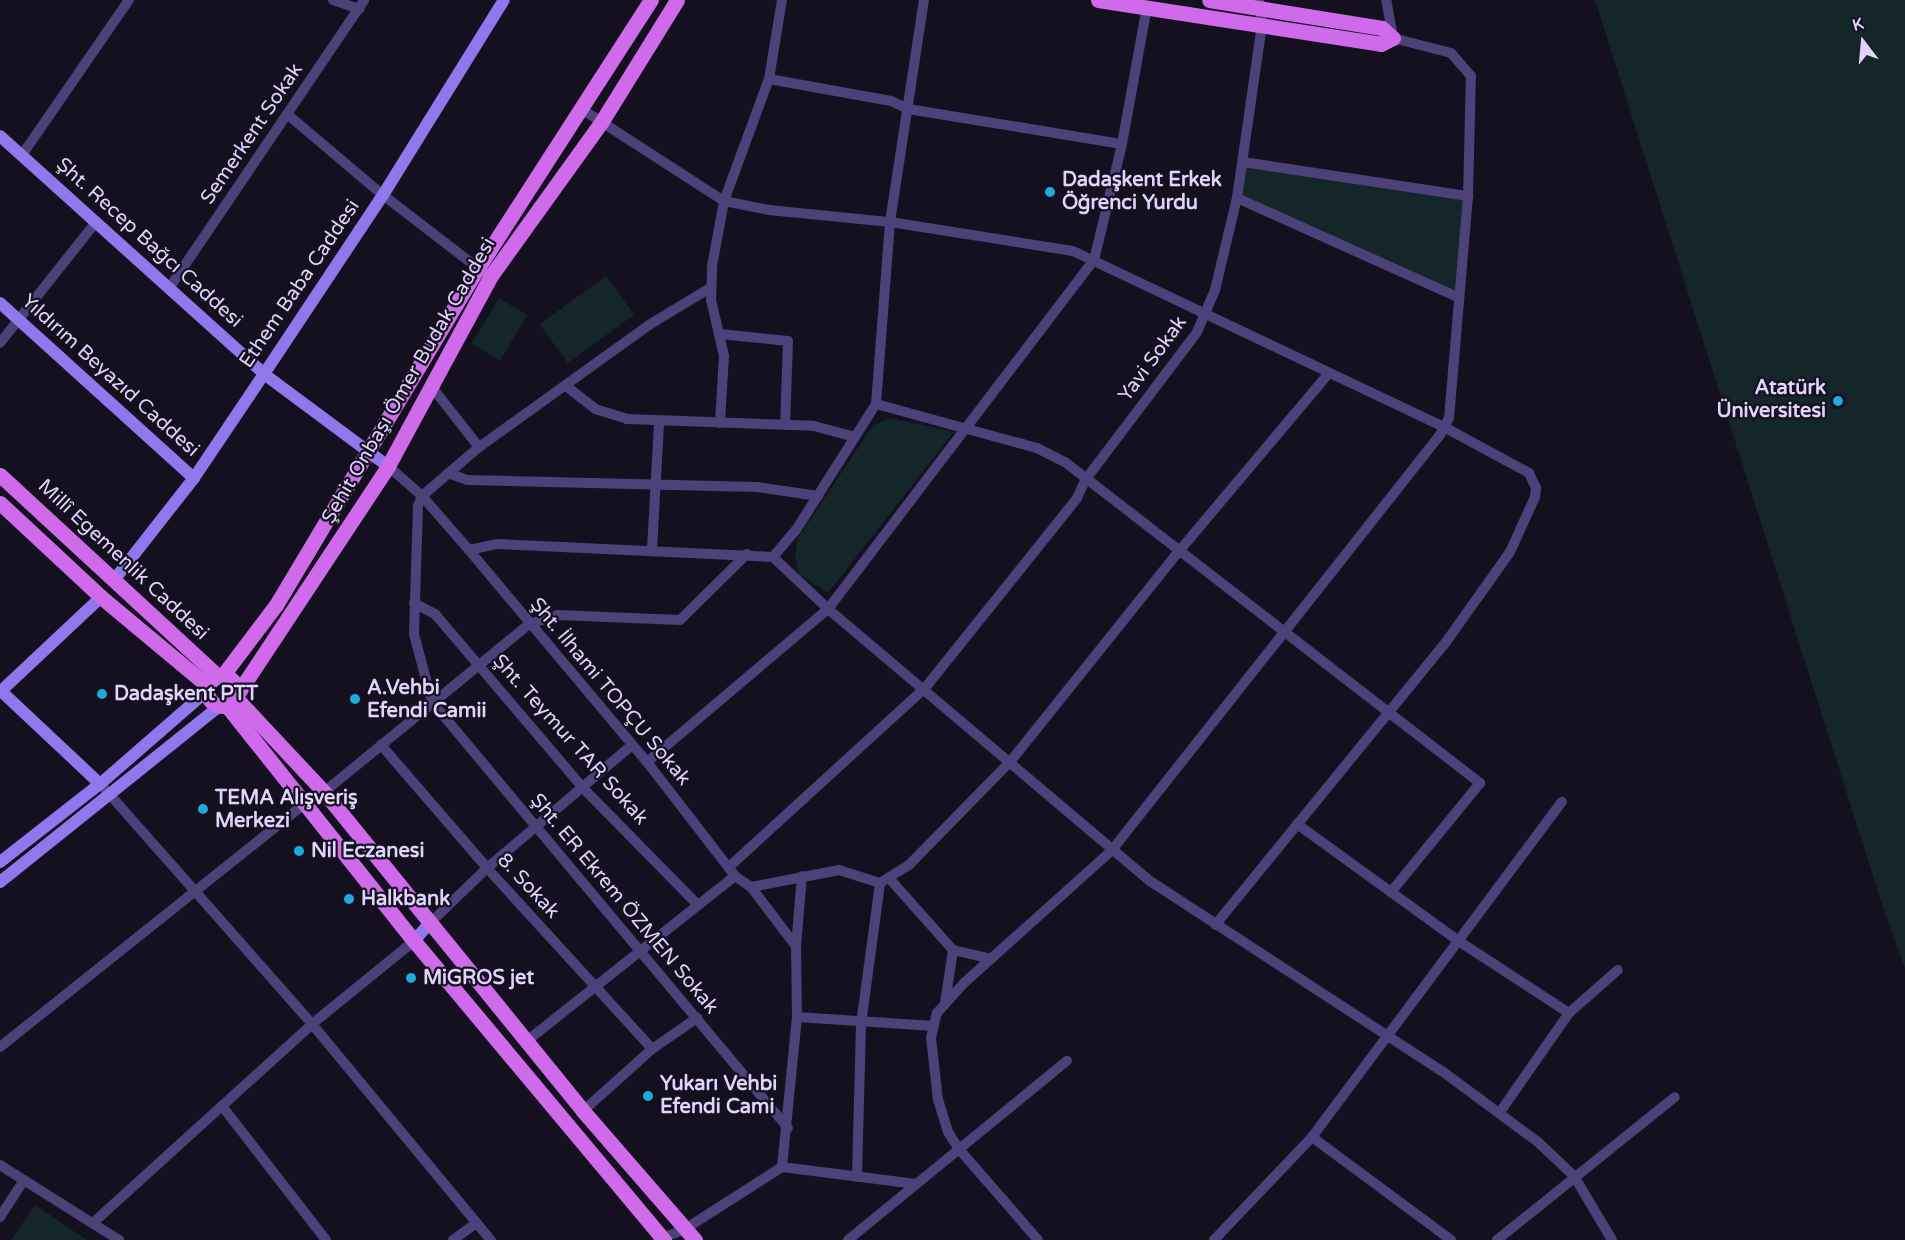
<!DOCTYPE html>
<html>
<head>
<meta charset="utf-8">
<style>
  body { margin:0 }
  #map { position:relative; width:1905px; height:1240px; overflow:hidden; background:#151020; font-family:"Varela Round",sans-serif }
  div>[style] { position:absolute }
  .green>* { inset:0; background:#142629; transform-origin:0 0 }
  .street>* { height:10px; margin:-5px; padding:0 5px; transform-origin:5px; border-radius:5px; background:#4c4178 }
  .secondary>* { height:12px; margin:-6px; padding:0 6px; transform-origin:6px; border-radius:6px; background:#8e78ec }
  .primary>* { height:15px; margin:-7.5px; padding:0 7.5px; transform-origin:7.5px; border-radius:7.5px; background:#cf6aea }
  .primary>.ring { margin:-7.5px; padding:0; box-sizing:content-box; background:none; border:15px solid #cf6aea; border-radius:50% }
  .dots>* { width:16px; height:16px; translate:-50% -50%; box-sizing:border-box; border:3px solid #151020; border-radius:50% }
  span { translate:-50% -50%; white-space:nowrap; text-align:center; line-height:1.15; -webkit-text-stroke:4.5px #151020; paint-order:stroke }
  .street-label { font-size:20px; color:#dfd4f9 }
  .poi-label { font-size:20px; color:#dfd4f9; font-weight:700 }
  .left { translate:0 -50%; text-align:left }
  .right { translate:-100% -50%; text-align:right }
  .north { position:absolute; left:1833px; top:12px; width:60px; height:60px; -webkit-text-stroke:4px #151020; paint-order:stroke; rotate:344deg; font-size:16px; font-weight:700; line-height:24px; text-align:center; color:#dfd4f9 }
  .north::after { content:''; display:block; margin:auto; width:21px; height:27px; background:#dfd4f9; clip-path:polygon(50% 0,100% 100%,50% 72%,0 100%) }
</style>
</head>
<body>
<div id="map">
  <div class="green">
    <i style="clip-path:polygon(1595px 0,1905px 0,1905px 969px,1881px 901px)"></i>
    <i style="clip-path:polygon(1243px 162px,1468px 196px,1457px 297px,1237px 198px)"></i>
    <i style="left:606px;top:276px;width:48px;height:82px;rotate:54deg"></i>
    <i style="left:499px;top:298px;width:33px;height:53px;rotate:31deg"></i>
    <i style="clip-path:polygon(891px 418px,954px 432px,828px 593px,799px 574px,795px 556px,798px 538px,873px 425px)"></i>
    <i style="clip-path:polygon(35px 1205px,87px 1240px,11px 1240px)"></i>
  </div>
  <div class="street">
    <i style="left:333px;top:0;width:28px;rotate:19deg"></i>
    <i style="left:769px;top:79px;width:124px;rotate:10.2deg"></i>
    <i style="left:891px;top:101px;width:19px;rotate:25deg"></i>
    <i style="left:908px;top:109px;width:217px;rotate:9.3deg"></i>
    <i style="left:580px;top:108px;width:171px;rotate:32.9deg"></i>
    <i style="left:724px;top:201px;width:46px;rotate:11.3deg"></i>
    <i style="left:769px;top:210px;width:122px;rotate:5.7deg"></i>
    <i style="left:890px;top:222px;width:185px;rotate:9deg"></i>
    <i style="left:1073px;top:251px;width:411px;rotate:25.4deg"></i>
    <i style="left:1444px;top:427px;width:97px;rotate:28.4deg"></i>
    <i style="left:1529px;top:473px;width:17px;rotate:65deg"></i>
    <i style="left:1536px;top:488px;width:9px;rotate:96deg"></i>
    <i style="left:1535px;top:497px;width:60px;rotate:114.4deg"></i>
    <i style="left:1510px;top:552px;width:110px;rotate:125.4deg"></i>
    <i style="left:1446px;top:642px;width:365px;rotate:129.2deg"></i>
    <i style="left:287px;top:114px;width:126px;rotate:40.2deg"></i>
    <i style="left:383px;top:195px;width:126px;rotate:37.6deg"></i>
    <i style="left:22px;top:155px;width:188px;rotate:-55.4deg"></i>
    <i style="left:1243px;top:162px;width:228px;rotate:8.6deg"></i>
    <i style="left:1237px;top:198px;width:241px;rotate:24.2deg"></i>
    <i style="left:170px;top:287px;width:346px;rotate:-55.9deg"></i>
    <i style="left:710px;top:288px;width:71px;rotate:148.8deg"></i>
    <i style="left:649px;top:325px;width:209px;rotate:144.3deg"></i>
    <i style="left:479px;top:447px;width:75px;rotate:139.3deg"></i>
    <i style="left:422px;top:496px;width:11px;rotate:112deg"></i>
    <i style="left:418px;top:506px;width:128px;rotate:91.8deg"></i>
    <i style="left:414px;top:634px;width:70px;rotate:75.2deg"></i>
    <i style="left:432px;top:702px;width:555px;rotate:50.12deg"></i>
    <i style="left:720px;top:334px;width:68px;rotate:5.9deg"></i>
    <i style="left:788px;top:341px;width:84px;rotate:92deg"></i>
    <i style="left:0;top:343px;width:153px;rotate:-51.6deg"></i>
    <i style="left:431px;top:386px;width:78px;rotate:51.8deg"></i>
    <i style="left:566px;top:386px;width:37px;rotate:38deg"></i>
    <i style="left:595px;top:409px;width:34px;rotate:17deg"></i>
    <i style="left:627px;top:419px;width:187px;rotate:2.1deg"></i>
    <i style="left:814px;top:426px;width:42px;rotate:15deg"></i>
    <i style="left:876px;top:404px;width:167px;rotate:15.3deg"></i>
    <i style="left:1037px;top:448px;width:31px;rotate:27deg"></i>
    <i style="left:1065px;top:462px;width:525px;rotate:37.72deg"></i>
    <i style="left:1480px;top:783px;width:141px;rotate:129.2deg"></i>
    <i style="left:720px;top:423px;width:67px;rotate:-86.6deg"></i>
    <i style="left:724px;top:356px;width:57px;rotate:-103.1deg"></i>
    <i style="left:711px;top:300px;width:34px;rotate:-88deg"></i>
    <i style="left:712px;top:266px;width:66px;rotate:-79.5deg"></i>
    <i style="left:724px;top:201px;width:130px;rotate:-69.8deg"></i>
    <i style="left:769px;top:79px;width:80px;rotate:-80.7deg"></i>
    <i style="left:388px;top:466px;width:45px;rotate:41.4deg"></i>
    <i style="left:422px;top:496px;width:72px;rotate:49deg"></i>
    <i style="left:469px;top:550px;width:277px;rotate:50deg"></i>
    <i style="left:647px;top:762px;width:144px;rotate:52.3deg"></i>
    <i style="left:735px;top:876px;width:19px;rotate:35deg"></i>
    <i style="left:751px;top:887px;width:74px;rotate:52.7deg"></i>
    <i style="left:448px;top:473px;width:20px;rotate:20deg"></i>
    <i style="left:467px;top:480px;width:290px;rotate:1.4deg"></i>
    <i style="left:757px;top:487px;width:62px;rotate:8.4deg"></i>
    <i style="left:652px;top:549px;width:127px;rotate:-86.8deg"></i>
    <i style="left:469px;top:550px;width:29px;rotate:-12deg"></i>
    <i style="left:497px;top:544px;width:276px;rotate:2.7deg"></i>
    <i style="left:773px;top:557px;width:76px;rotate:43.4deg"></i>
    <i style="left:828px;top:609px;width:422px;rotate:40.2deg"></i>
    <i style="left:1150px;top:881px;width:348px;rotate:33.1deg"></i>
    <i style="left:1442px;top:1071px;width:119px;rotate:36.5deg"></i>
    <i style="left:1538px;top:1142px;width:50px;rotate:43.4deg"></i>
    <i style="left:1574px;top:1176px;width:74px;rotate:59.3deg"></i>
    <i style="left:773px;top:557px;width:35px;rotate:-50deg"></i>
    <i style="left:796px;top:530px;width:149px;rotate:-57.6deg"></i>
    <i style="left:876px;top:404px;width:183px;rotate:-85.6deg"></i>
    <i style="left:890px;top:222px;width:225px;rotate:-81.3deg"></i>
    <i style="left:414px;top:603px;width:24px;rotate:28deg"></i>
    <i style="left:435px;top:614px;width:227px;rotate:49.6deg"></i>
    <i style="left:582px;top:787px;width:164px;rotate:45.5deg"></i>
    <i style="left:381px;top:745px;width:162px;rotate:49.2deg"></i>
    <i style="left:487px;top:868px;width:245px;rotate:47.6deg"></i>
    <i style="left:647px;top:762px;width:237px;rotate:-40.2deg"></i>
    <i style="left:828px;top:609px;width:439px;rotate:-52.7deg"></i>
    <i style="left:1094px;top:260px;width:119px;rotate:-76.4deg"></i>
    <i style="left:1122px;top:144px;width:139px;rotate:-79.7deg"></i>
    <i style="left:104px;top:788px;width:315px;rotate:48.6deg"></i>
    <i style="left:312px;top:1024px;width:281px;rotate:50.4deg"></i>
    <i style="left:324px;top:792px;width:265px;rotate:-39.3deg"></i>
    <i style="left:529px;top:624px;width:30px;rotate:-17deg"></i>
    <i style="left:558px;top:615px;width:122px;rotate:2.3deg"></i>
    <i style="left:680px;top:620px;width:94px;rotate:-44.6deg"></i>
    <i style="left:1297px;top:824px;width:201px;rotate:35.9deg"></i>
    <i style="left:1460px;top:942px;width:130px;rotate:33.1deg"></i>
    <i style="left:730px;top:866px;width:264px;rotate:-42.4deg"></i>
    <i style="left:925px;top:688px;width:243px;rotate:-51.3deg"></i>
    <i style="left:1077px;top:498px;width:21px;rotate:-65deg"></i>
    <i style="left:1086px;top:479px;width:184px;rotate:-52.9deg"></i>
    <i style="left:1197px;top:332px;width:46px;rotate:-66.8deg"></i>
    <i style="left:1215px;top:290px;width:95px;rotate:-76.6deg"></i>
    <i style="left:1237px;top:198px;width:176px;rotate:-81.8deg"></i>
    <i style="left:1262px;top:24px;width:24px;rotate:-97deg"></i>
    <i style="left:889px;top:878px;width:96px;rotate:48.4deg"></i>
    <i style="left:751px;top:887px;width:90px;rotate:-10.9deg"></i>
    <i style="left:839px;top:870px;width:43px;rotate:17.6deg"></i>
    <i style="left:880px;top:883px;width:34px;rotate:-32deg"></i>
    <i style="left:909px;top:865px;width:144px;rotate:-45.6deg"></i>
    <i style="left:1010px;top:762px;width:272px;rotate:-51.3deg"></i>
    <i style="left:1180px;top:550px;width:230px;rotate:-49.9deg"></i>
    <i style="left:429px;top:924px;width:81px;rotate:-44deg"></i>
    <i style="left:487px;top:868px;width:190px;rotate:-40.3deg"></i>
    <i style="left:945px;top:1003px;width:54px;rotate:-81.4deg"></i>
    <i style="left:953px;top:950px;width:39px;rotate:13deg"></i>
    <i style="left:797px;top:1017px;width:137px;rotate:3.8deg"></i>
    <i style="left:528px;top:1040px;width:264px;rotate:-38.4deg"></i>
    <i style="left:0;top:1047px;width:388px;rotate:-38.6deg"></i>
    <i style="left:222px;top:1106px;width:170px;rotate:52.2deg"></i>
    <i style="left:583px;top:1111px;width:93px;rotate:-41.9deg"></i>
    <i style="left:652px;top:1049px;width:55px;rotate:-34.6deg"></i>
    <i style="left:1500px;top:1112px;width:121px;rotate:-55.1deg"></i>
    <i style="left:1569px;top:1013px;width:65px;rotate:-41.3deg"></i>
    <i style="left:1312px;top:1137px;width:173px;rotate:36.5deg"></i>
    <i style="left:0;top:1165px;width:141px;rotate:32.2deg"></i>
    <i style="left:782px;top:1167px;width:135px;rotate:7.2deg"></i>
    <i style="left:857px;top:1177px;width:153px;rotate:-88.5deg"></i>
    <i style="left:861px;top:1024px;width:142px;rotate:-82.3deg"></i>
    <i style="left:0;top:1217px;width:44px;rotate:-57deg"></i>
    <i style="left:94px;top:1222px;width:294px;rotate:-42.2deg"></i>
    <i style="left:312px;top:1024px;width:132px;rotate:-39.1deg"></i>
    <i style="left:453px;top:1240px;width:29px;rotate:-36deg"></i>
    <i style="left:658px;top:1240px;width:29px;rotate:-22deg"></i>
    <i style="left:685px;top:1229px;width:115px;rotate:-32.6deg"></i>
    <i style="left:782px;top:1167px;width:151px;rotate:-84.3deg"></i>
    <i style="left:797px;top:1017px;width:71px;rotate:-90.8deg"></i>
    <i style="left:796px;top:946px;width:70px;rotate:-85.1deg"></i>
    <i style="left:848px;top:1240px;width:283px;rotate:-39.3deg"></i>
    <i style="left:1038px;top:1240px;width:121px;rotate:-131deg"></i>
    <i style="left:959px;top:1149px;width:20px;rotate:-123deg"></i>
    <i style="left:948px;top:1132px;width:34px;rotate:-107deg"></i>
    <i style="left:938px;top:1100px;width:62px;rotate:-96.4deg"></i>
    <i style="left:931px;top:1038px;width:26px;rotate:-77deg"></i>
    <i style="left:937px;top:1013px;width:40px;rotate:-48deg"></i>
    <i style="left:964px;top:983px;width:199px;rotate:-41.9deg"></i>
    <i style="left:1112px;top:850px;width:529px;rotate:-51.68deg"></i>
    <i style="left:1440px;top:435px;width:19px;rotate:-62deg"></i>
    <i style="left:1449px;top:418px;width:223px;rotate:-85.1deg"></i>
    <i style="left:1468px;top:196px;width:120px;rotate:-88.6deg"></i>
    <i style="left:1471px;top:76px;width:30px;rotate:-131deg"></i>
    <i style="left:1451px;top:53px;width:60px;rotate:-165.5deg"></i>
    <i style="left:1393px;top:38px;width:39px;rotate:-100deg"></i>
    <i style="left:1214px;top:1240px;width:142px;rotate:-46.4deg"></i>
    <i style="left:1312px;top:1137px;width:418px;rotate:-53.3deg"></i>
    <i style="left:1497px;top:1240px;width:228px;rotate:-38.8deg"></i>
  </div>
  <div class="secondary">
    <i style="left:0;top:136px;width:355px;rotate:42deg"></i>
    <i style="left:264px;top:374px;width:154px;rotate:36.6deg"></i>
    <i style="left:0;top:303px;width:261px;rotate:42.1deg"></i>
    <i style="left:114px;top:580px;width:130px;rotate:-51.9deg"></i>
    <i style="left:194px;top:478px;width:125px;rotate:-56.1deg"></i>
    <i style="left:264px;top:374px;width:215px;rotate:-56.4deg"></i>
    <i style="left:383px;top:195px;width:229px;rotate:-58.2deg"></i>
    <i style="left:0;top:690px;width:137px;rotate:43.2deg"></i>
    <i style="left:0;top:692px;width:139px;rotate:-43.2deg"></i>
    <i style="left:0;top:862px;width:127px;rotate:-38deg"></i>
    <i style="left:100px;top:784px;width:142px;rotate:-41deg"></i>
    <i style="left:0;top:882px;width:282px;rotate:-38.7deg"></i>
    <i style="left:414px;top:941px;width:23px;rotate:-49deg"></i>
  </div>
  <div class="primary">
    <i style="left:1098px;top:0;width:286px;rotate:8.8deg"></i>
    <i style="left:1381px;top:44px;width:13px;rotate:-27deg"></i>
    <i style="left:1393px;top:38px;width:15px;rotate:-138deg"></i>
    <i style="left:1382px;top:28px;width:175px;rotate:-170.8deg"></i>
    <i style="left:0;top:475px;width:297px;rotate:42.7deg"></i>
    <i style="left:0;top:503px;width:138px;rotate:42.9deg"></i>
    <i style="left:101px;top:597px;width:139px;rotate:39.8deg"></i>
    <i style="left:223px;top:675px;width:88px;rotate:-52.9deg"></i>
    <i style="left:276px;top:605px;width:393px;rotate:-59.1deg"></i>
    <i style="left:478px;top:268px;width:319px;rotate:-57.2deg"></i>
    <i class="ring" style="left:207px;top:676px;width:15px;height:15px"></i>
    <i style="left:238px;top:693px;width:272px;rotate:-56.5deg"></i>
    <i style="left:388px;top:466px;width:215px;rotate:-61.6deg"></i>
    <i style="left:490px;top:277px;width:192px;rotate:-54.3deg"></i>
    <i style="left:602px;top:121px;width:142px;rotate:-58.2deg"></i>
    <i style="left:236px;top:698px;width:129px;rotate:46.9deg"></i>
    <i style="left:324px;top:792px;width:411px;rotate:50.9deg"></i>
    <i style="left:583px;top:1111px;width:171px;rotate:49deg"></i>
    <i style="left:227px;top:706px;width:300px;rotate:51.5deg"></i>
    <i style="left:414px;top:941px;width:390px;rotate:50.1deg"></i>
  </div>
  <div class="dots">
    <i style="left:1050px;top:192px;background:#1eaadb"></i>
    <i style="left:1838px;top:401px;background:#1eaadb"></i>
    <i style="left:102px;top:694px;background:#1eaadb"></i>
    <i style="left:355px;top:699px;background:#1eaadb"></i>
    <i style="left:203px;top:809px;background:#1eaadb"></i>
    <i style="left:299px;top:851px;background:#1eaadb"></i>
    <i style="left:349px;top:899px;background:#1eaadb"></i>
    <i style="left:411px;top:978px;background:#1eaadb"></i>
    <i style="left:648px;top:1096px;background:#1eaadb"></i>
  </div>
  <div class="street-label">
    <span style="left:252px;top:134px;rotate:-56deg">Semerkent Sokak</span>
    <span style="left:149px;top:243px;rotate:42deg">Şht. Recep Bağcı Caddesi</span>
    <span style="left:300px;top:284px;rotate:-56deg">Ethem Baba Caddesi</span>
    <span style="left:1153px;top:359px;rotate:-54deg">Yavi Sokak</span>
    <span style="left:110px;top:376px;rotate:42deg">Yıldırım Beyazıd Caddesi</span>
    <span style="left:409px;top:381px;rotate:-60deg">Şehit Onbaşı Ömer Budak Caddesi</span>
    <span style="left:123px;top:560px;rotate:43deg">Millî Egemenlik Caddesi</span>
    <span style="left:610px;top:692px;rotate:50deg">Şht. İlhami TOPÇU Sokak</span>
    <span style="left:570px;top:740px;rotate:48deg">Şht. Teymur TAR Sokak</span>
    <span style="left:528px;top:886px;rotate:47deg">8. Sokak</span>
    <span style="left:624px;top:904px;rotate:50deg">Şht. ER Ekrem ÖZMEN Sokak</span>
  </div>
  <div class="poi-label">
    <span class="left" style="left:1062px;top:192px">Dadaşkent Erkek<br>Öğrenci Yurdu</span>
    <span class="right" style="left:1826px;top:400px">Atatürk<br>Üniversitesi</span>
    <span class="left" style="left:367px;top:700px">A.Vehbi<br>Efendi Camii</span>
    <span class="left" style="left:114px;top:694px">Dadaşkent PTT</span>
    <span class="left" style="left:215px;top:810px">TEMA Alışveriş<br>Merkezi</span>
    <span class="left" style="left:311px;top:851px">Nil Eczanesi</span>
    <span class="left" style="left:361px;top:899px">Halkbank</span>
    <span class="left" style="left:423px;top:978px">MiGROS jet</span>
    <span class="left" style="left:660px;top:1096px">Yukarı Vehbi<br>Efendi Cami</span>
  </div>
  <div class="north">K</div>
</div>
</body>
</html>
